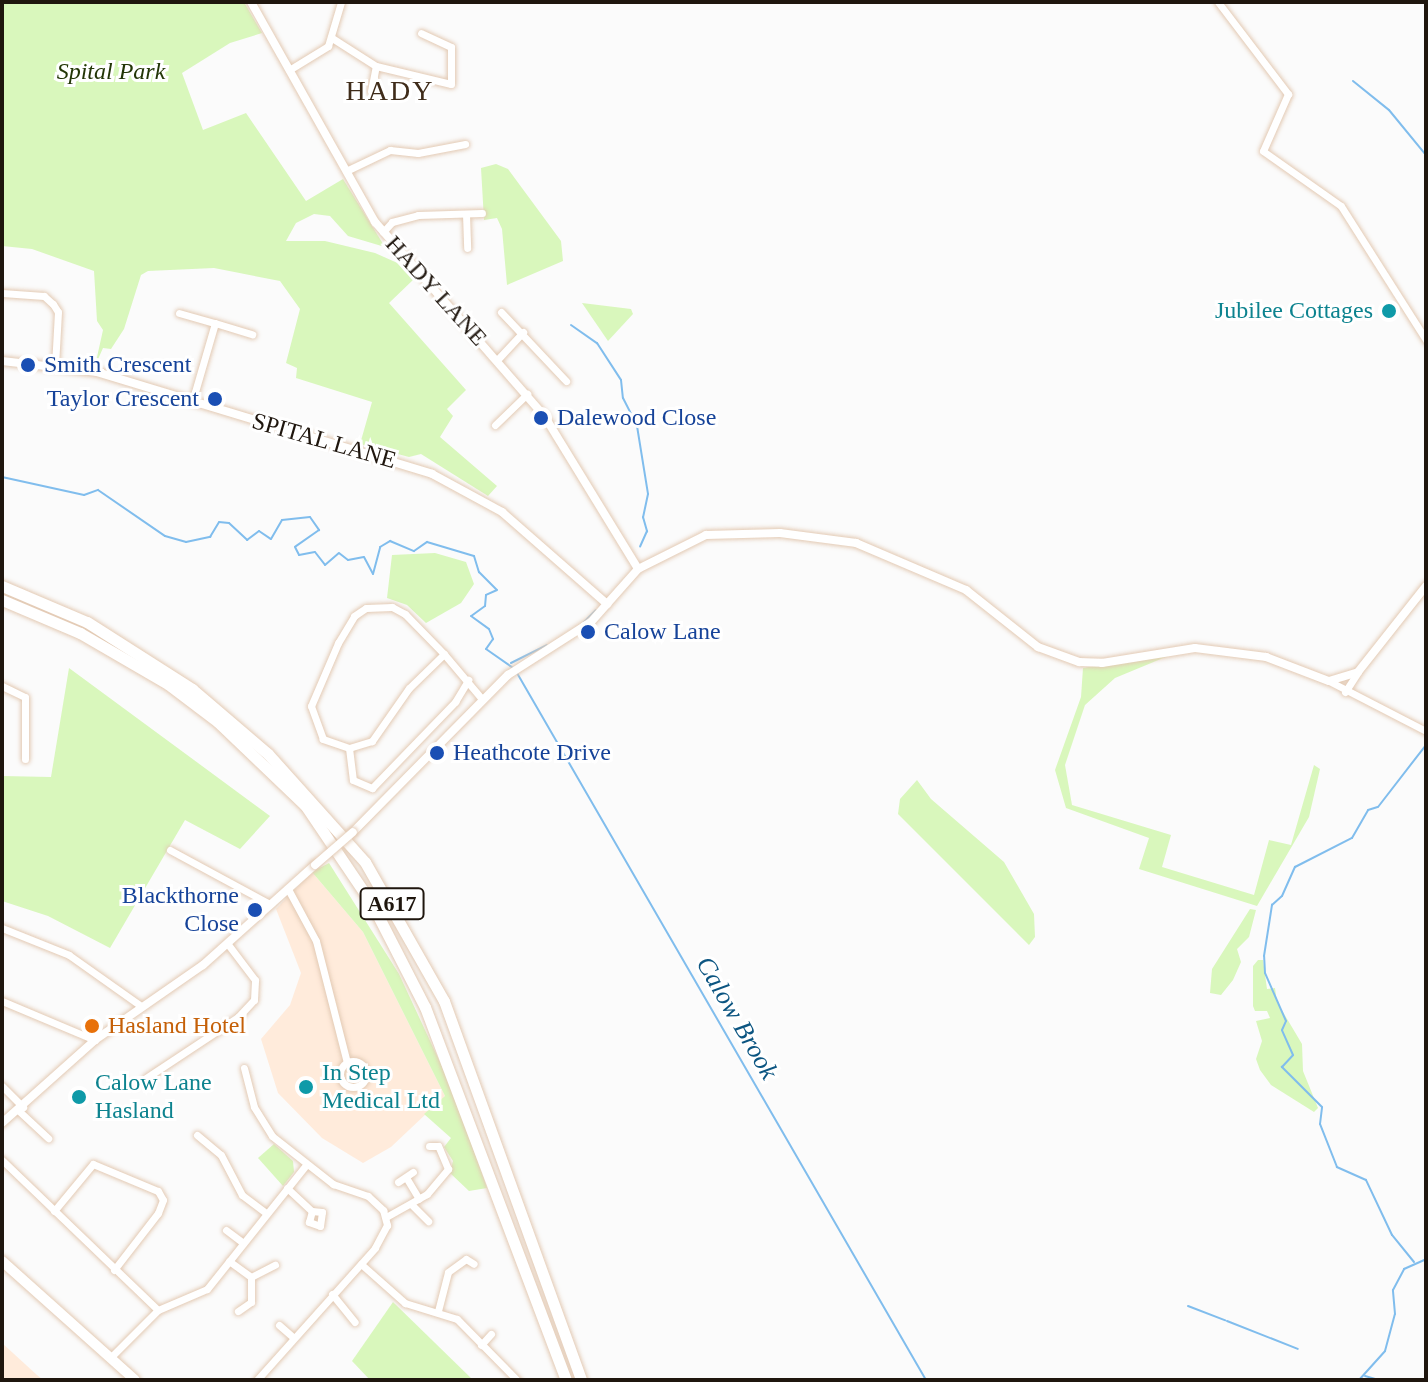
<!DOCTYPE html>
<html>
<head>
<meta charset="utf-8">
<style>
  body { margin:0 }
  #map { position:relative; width:1428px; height:1382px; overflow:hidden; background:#fbfbfb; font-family:"Times New Roman",serif }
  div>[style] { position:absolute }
  .built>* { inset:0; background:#ffebdb }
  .green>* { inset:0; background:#d9f7bc }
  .stream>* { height:2px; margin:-1px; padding:0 1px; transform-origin:1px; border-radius:1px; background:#80bded }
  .roads { filter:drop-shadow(0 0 2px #e3cab4) drop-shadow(0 0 2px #e3cab4) }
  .minor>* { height:7px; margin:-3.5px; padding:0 3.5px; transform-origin:3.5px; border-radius:3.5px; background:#fff }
  .minor>.ring { margin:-3.5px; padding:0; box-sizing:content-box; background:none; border:7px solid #fff; border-radius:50% }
  .tertiary>* { height:8px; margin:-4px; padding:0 4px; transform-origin:4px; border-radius:4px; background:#fff }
  .secondary>* { height:10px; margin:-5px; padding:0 5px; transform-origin:5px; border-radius:5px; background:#fff }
  .trunk>* { height:11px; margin:-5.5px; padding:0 5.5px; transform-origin:5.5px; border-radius:5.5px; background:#fff }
  .bridges { filter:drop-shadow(0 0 2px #e3cab4) drop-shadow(0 0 2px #e3cab4) }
  .tertiary-bridge>* { height:8px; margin:-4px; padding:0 4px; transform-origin:4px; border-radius:4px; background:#fff }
  .dots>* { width:22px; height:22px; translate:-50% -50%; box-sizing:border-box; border:4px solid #fff; border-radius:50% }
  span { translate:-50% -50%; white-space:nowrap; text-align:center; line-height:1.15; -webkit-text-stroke:6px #fff; paint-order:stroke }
  .shield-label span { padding:2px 6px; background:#fff; border:2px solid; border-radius:6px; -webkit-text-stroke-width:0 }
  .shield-label { font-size:22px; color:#1f160e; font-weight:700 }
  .park-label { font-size:24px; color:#233607; font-style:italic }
  .street-label { font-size:24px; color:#1f160e }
  .culture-label { font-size:24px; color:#0d838f }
  .right { translate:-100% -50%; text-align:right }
  .left { translate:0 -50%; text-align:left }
  .transit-label { font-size:24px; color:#164399 }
  .food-label { font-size:24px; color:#c56008 }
  .water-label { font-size:26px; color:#0c5581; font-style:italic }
  .quarter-label { font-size:28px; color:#3f2c1a; letter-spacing:2px }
  .frame { position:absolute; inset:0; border:4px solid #1f160e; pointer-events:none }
</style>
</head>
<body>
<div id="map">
  <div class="built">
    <i style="clip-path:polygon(312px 872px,363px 932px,445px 1096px,391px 1147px,363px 1163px,322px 1138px,278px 1093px,261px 1039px,290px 1005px,301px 973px,276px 909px)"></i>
    <i style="clip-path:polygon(2px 1343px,37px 1375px,43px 1380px,2px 1380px)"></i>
  </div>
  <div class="green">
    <i style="clip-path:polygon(2px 2px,244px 2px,262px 33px,230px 43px,182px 73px,203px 130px,246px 113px,306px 201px,343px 179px,385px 247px,348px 236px,330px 216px,314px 214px,296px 223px,286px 241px,325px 241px,375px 253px,402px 265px,414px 279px,389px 303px,466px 390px,447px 409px,453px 416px,440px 437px,497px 486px,488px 496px,421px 454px,409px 457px,360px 444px,372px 402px,296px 378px,297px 368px,286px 363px,300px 309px,280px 281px,214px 268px,148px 271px,141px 275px,124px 329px,111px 349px,103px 348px,95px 366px,103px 330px,97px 321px,94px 271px,32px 249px,2px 246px)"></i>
    <i style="clip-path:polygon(496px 164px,508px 169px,561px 241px,563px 261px,507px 285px,502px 229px,497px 218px,484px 220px,481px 168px)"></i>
    <i style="clip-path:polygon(582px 303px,631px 309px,633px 314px,608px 341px)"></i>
    <i style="clip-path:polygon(435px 553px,466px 562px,474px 584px,461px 603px,426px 623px,407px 605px,387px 598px,392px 555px)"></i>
    <i style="clip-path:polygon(1159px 655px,1168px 656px,1115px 678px,1085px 705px,1065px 765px,1072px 805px,1171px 835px,1162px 867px,1254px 895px,1269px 840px,1291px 845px,1314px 765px,1320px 769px,1309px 817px,1257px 906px,1139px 869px,1149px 838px,1066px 808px,1055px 770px,1081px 697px,1083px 668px)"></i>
    <i style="clip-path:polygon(69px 668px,270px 816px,240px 849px,185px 820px,110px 948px,48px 916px,2px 901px,2px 776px,51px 777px)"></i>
    <i style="clip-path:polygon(917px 780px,931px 799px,1004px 862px,1034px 914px,1035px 937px,1029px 945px,898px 814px,900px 799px)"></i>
    <i style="clip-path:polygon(329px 863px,399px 974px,452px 1088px,487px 1188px,469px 1191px,450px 1173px,453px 1161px,444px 1147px,451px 1138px,424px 1114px,445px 1096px,363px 932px,312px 872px)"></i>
    <i style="clip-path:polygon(1250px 909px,1256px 910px,1249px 937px,1237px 949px,1241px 962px,1233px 980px,1221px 995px,1210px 993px,1212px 969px)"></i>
    <i style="clip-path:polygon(1258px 960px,1263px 960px,1267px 989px,1275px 988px,1277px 1002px,1302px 1044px,1303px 1071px,1318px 1108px,1314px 1112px,1271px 1085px,1260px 1070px,1256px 1059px,1262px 1041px,1256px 1021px,1270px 1018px,1267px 1011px,1255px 1011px,1253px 1006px,1253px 966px)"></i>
    <i style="clip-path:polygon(274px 1144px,293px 1161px,294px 1172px,283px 1186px,258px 1158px)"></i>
    <i style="clip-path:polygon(393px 1302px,473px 1380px,370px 1380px,352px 1361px)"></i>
  </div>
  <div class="stream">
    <i style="left:1353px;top:81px;width:46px;rotate:38.9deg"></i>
    <i style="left:1389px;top:110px;width:58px;rotate:50.6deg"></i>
    <i style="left:571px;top:325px;width:32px;rotate:35deg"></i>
    <i style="left:597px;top:343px;width:44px;rotate:57deg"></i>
    <i style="left:621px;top:380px;width:18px;rotate:84deg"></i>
    <i style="left:623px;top:398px;width:31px;rotate:63deg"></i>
    <i style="left:637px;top:426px;width:69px;rotate:80.8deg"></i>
    <i style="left:648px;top:494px;width:24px;rotate:102deg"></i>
    <i style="left:643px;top:517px;width:15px;rotate:74deg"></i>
    <i style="left:647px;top:531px;width:17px;rotate:114deg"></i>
    <i style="left:2px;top:477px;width:84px;rotate:12.4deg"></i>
    <i style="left:84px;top:495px;width:15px;rotate:-20deg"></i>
    <i style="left:98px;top:490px;width:81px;rotate:34.5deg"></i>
    <i style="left:165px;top:536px;width:22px;rotate:16deg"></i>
    <i style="left:186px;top:542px;width:25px;rotate:-12deg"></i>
    <i style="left:210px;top:537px;width:17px;rotate:-59deg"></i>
    <i style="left:219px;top:522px;width:10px;rotate:6deg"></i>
    <i style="left:229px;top:523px;width:25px;rotate:43deg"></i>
    <i style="left:247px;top:540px;width:15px;rotate:-37deg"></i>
    <i style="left:259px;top:531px;width:14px;rotate:34deg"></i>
    <i style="left:271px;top:539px;width:22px;rotate:-60deg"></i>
    <i style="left:282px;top:520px;width:28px;rotate:-6deg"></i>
    <i style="left:310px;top:517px;width:16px;rotate:55deg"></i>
    <i style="left:319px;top:530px;width:29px;rotate:145deg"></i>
    <i style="left:295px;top:547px;width:9px;rotate:63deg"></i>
    <i style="left:299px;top:555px;width:16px;rotate:-11deg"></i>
    <i style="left:315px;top:552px;width:16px;rotate:52deg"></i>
    <i style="left:325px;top:565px;width:18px;rotate:-41deg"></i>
    <i style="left:339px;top:553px;width:11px;rotate:38deg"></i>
    <i style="left:348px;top:560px;width:16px;rotate:-11deg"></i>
    <i style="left:364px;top:557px;width:19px;rotate:62deg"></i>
    <i style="left:373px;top:574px;width:28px;rotate:-75deg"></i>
    <i style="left:380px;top:547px;width:12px;rotate:-31deg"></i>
    <i style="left:390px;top:541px;width:26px;rotate:23deg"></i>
    <i style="left:414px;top:551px;width:16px;rotate:-35deg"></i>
    <i style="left:427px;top:542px;width:49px;rotate:16.6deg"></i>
    <i style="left:474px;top:556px;width:17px;rotate:73deg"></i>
    <i style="left:479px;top:572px;width:25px;rotate:45deg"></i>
    <i style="left:497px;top:590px;width:12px;rotate:156deg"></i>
    <i style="left:486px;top:595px;width:11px;rotate:95deg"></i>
    <i style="left:485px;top:606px;width:17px;rotate:144deg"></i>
    <i style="left:471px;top:616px;width:22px;rotate:36deg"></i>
    <i style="left:489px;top:629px;width:11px;rotate:68deg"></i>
    <i style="left:493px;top:639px;width:12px;rotate:125deg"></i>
    <i style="left:486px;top:649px;width:32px;rotate:35deg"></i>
    <i style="left:583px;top:623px;width:18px;rotate:-45deg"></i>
    <i style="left:511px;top:663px;width:40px;rotate:-26.6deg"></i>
    <i style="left:517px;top:673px;width:817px;rotate:59.95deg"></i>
    <i style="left:1414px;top:1262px;width:35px;rotate:-129deg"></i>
    <i style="left:1392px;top:1235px;width:61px;rotate:-115.3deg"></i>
    <i style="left:1366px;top:1180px;width:32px;rotate:-156deg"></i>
    <i style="left:1337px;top:1167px;width:46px;rotate:-111.6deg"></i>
    <i style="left:1320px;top:1124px;width:17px;rotate:-83deg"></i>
    <i style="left:1322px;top:1107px;width:57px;rotate:-135deg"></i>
    <i style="left:1282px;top:1067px;width:16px;rotate:-47deg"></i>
    <i style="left:1293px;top:1055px;width:27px;rotate:-114deg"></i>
    <i style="left:1282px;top:1030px;width:10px;rotate:-66deg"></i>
    <i style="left:1286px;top:1021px;width:52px;rotate:-113.6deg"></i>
    <i style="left:1265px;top:973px;width:17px;rotate:-93deg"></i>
    <i style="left:1264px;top:956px;width:52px;rotate:-81.1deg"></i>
    <i style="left:1272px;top:905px;width:13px;rotate:-42deg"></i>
    <i style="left:1282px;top:896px;width:32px;rotate:-66deg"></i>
    <i style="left:1295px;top:867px;width:64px;rotate:-27deg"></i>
    <i style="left:1352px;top:838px;width:32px;rotate:-60deg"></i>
    <i style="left:1368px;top:810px;width:10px;rotate:-17deg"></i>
    <i style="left:1378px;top:807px;width:78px;rotate:-52.3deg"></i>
    <i style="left:1188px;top:1306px;width:40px;rotate:21deg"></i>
    <i style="left:1227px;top:1321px;width:76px;rotate:21.5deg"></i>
    <i style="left:1365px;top:1376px;width:15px;rotate:16deg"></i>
    <i style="left:1359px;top:1380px;width:39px;rotate:-48deg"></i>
    <i style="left:1385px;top:1351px;width:38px;rotate:-75deg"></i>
    <i style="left:1395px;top:1314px;width:24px;rotate:-95deg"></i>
    <i style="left:1393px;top:1290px;width:24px;rotate:-62deg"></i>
    <i style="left:1404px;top:1269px;width:24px;rotate:-24deg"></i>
  </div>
  <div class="roads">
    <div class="minor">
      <i style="left:1218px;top:2px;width:116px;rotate:52.7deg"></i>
      <i style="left:1288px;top:94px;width:62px;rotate:113.7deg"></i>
      <i style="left:1263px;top:151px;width:95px;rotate:35.2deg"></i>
      <i style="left:1341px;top:206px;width:159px;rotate:57.6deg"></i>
      <i style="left:332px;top:38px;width:52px;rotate:32.5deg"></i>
      <i style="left:376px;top:66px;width:77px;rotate:13.5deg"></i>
      <i style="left:451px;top:84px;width:37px;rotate:-90deg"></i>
      <i style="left:451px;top:47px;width:33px;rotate:-155deg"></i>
      <i style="left:289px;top:70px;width:46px;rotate:-31.6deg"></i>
      <i style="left:328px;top:46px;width:46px;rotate:-73.5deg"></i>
      <i style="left:371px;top:91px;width:25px;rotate:-79deg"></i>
      <i style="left:346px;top:171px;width:49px;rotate:-25.5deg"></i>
      <i style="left:390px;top:150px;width:28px;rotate:6deg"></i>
      <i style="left:418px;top:153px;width:48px;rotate:-10.8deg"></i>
      <i style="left:466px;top:214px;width:34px;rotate:88deg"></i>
      <i style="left:383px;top:232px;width:13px;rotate:-48deg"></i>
      <i style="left:392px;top:222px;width:27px;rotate:-15deg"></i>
      <i style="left:418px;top:215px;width:64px;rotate:-1.8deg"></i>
      <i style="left:2px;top:293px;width:42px;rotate:4.1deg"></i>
      <i style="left:44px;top:296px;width:12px;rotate:42deg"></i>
      <i style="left:53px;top:304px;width:9px;rotate:58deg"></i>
      <i style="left:58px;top:312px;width:54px;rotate:93.2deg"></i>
      <i style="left:501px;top:312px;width:95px;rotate:46.7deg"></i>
      <i style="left:179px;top:313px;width:37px;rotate:16deg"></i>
      <i style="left:215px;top:323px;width:82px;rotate:106.2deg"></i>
      <i style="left:215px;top:323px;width:39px;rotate:17deg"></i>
      <i style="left:498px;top:359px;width:37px;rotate:-47deg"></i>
      <i style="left:495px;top:425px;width:45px;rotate:-44.1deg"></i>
      <i style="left:444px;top:654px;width:49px;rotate:135.8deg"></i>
      <i style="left:409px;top:688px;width:65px;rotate:124.9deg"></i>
      <i style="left:372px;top:741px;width:24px;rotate:163deg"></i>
      <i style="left:349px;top:748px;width:28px;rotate:-161deg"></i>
      <i style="left:323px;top:739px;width:35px;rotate:-110deg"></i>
      <i style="left:311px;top:706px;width:69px;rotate:-66.8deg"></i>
      <i style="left:338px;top:643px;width:31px;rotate:-59deg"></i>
      <i style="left:354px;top:616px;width:14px;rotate:-34deg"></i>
      <i style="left:366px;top:608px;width:26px;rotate:-2deg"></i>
      <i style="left:392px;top:607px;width:15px;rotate:28deg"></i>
      <i style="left:405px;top:614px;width:56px;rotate:45.7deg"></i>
      <i style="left:444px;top:654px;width:57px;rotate:49.9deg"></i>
      <i style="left:1329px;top:681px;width:109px;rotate:27.3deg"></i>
      <i style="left:2px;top:686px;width:25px;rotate:26deg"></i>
      <i style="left:25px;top:697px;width:62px;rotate:90deg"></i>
      <i style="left:1345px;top:692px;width:24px;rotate:-57deg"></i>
      <i style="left:349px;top:748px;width:32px;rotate:83deg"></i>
      <i style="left:353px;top:780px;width:21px;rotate:23deg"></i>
      <i style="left:372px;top:788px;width:120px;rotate:-46deg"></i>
      <i style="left:455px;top:702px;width:26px;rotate:-59deg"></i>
      <i style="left:170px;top:850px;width:114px;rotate:28.4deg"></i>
      <i style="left:288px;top:889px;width:59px;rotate:61.7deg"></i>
      <i style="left:316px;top:941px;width:126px;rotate:75.7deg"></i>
      <i style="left:2px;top:928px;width:72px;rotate:21.9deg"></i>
      <i style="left:69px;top:955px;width:88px;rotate:35.3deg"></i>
      <i style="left:2px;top:1001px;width:101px;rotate:22.8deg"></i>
      <i class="ring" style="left:340px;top:1061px;width:19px;height:19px"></i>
      <i style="left:244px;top:1068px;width:40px;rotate:75.6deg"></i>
      <i style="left:254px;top:1107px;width:34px;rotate:58deg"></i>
      <i style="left:272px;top:1136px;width:78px;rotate:38.2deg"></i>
      <i style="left:333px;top:1184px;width:37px;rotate:19deg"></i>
      <i style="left:368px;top:1196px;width:21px;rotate:43deg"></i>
      <i style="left:383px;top:1210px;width:16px;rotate:75deg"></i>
      <i style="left:387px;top:1225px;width:26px;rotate:118deg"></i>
      <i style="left:375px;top:1248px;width:177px;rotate:131.8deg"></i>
      <i style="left:146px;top:1078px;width:110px;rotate:-33.5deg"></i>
      <i style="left:238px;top:1017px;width:23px;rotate:-47deg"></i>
      <i style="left:254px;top:1000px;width:20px;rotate:-87deg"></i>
      <i style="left:255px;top:980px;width:46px;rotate:-127.1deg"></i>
      <i style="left:2px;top:1086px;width:30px;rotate:45deg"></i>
      <i style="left:19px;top:1111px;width:40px;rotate:43deg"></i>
      <i style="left:197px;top:1135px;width:31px;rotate:40deg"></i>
      <i style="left:221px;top:1155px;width:45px;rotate:62.3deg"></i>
      <i style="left:242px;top:1195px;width:30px;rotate:37deg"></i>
      <i style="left:2px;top:1160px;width:216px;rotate:43.9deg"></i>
      <i style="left:407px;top:1179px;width:23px;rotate:59deg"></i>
      <i style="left:398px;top:1182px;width:18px;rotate:-34deg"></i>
      <i style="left:287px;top:1188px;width:34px;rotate:43deg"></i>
      <i style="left:312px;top:1211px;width:10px;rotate:6deg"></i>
      <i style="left:322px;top:1212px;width:14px;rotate:98deg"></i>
      <i style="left:320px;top:1226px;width:12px;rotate:-160deg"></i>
      <i style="left:309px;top:1222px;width:11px;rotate:-75deg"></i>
      <i style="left:412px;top:1205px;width:23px;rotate:45deg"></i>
      <i style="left:54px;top:1211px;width:61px;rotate:-50.3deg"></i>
      <i style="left:93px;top:1164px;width:70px;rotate:22.6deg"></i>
      <i style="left:158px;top:1191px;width:10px;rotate:61deg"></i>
      <i style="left:163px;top:1200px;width:14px;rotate:111deg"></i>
      <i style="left:158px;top:1213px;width:72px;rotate:127.7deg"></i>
      <i style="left:386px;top:1217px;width:47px;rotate:-29.3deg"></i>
      <i style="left:427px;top:1194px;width:33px;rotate:-50deg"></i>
      <i style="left:448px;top:1169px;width:25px;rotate:-113deg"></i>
      <i style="left:438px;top:1146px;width:9px;rotate:180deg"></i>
      <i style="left:226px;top:1230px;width:21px;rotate:37deg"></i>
      <i style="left:229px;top:1261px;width:27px;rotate:36deg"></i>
      <i style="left:251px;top:1277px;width:25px;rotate:90deg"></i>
      <i style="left:251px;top:1302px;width:16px;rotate:145deg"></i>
      <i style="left:361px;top:1264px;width:59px;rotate:41.6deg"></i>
      <i style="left:405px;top:1303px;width:54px;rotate:17.1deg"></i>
      <i style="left:457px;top:1319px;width:86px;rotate:45.5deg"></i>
      <i style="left:251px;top:1277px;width:27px;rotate:-27deg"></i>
      <i style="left:332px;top:1294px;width:36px;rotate:51deg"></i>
      <i style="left:438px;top:1311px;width:40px;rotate:-75.6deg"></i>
      <i style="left:448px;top:1272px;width:22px;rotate:-36deg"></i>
      <i style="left:466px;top:1259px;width:9px;rotate:32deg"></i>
      <i style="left:279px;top:1325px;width:18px;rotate:41deg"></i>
      <i style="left:481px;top:1345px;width:15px;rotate:-48deg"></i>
      <i style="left:111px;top:1357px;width:66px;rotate:-45deg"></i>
      <i style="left:158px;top:1310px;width:53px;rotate:-23.2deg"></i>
      <i style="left:207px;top:1289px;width:159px;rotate:-51.4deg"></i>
    </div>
    <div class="tertiary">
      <i style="left:251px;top:2px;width:253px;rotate:60.6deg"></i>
      <i style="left:375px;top:222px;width:259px;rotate:48.9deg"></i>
      <i style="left:545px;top:417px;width:178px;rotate:58.5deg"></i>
      <i style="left:2px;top:361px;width:96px;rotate:6.6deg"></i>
      <i style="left:97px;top:372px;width:350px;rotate:16.9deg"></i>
      <i style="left:432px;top:474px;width:80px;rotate:28.5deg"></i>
      <i style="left:502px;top:512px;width:140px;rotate:41.2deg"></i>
      <i style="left:353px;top:832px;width:221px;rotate:-45.4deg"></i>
      <i style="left:508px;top:675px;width:98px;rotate:-32.6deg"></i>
      <i style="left:591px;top:622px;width:71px;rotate:-48.4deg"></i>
      <i style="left:638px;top:569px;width:76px;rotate:-26.6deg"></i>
      <i style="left:706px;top:535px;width:74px;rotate:-1.5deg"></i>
      <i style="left:780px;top:533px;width:77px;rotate:7.5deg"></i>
      <i style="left:856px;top:543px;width:120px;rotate:23.1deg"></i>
      <i style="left:966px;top:590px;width:92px;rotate:38.4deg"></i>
      <i style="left:1038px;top:647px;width:44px;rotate:20.1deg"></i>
      <i style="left:1079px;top:662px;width:23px;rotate:2deg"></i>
      <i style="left:1102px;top:663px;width:94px;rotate:-9.2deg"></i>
      <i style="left:1195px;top:648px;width:72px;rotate:7.2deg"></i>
      <i style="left:1266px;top:657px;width:67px;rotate:20.9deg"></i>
      <i style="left:1329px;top:681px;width:30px;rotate:-17deg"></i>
      <i style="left:1358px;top:672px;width:110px;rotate:-51.7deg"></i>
      <i style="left:2px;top:1123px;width:125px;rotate:-41.7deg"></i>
      <i style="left:95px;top:1040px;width:131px;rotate:-34.8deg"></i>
      <i style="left:203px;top:965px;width:150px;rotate:-41.8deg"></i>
    </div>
    <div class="secondary">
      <i style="left:2px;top:1261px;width:178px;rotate:41.8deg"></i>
    </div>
    <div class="trunk">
      <i style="left:2px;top:586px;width:92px;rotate:23deg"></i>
      <i style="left:87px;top:622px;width:125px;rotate:32.5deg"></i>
      <i style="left:192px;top:689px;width:100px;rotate:40.5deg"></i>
      <i style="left:268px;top:754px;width:145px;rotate:48.1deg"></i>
      <i style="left:365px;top:862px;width:160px;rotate:60.4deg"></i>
      <i style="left:444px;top:1001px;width:403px;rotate:70.1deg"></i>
      <i style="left:2px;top:600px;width:85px;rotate:22.9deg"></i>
      <i style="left:80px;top:633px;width:102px;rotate:30.1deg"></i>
      <i style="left:168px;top:684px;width:63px;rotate:37.2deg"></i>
      <i style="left:218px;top:722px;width:120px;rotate:43.7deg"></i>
      <i style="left:305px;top:805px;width:120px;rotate:55.9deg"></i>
      <i style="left:372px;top:904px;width:116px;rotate:62.8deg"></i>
      <i style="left:425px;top:1007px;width:399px;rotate:69.3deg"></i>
    </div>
  </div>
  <div class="bridges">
    <div class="tertiary-bridge">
      <i style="left:315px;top:865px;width:50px;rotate:-41deg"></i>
    </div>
  </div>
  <div class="dots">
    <i style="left:1389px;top:311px;background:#0f9aa8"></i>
    <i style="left:28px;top:365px;background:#1a4fb4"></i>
    <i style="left:215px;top:399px;background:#1a4fb4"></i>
    <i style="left:541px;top:418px;background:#1a4fb4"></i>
    <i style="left:588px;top:632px;background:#1a4fb4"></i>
    <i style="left:437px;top:753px;background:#1a4fb4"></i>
    <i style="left:255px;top:910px;background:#1a4fb4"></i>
    <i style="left:92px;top:1026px;background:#e8710a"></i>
    <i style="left:306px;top:1087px;background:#0f9aa8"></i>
    <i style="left:79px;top:1097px;background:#0f9aa8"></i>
  </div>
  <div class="shield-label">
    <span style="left:392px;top:904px">A617</span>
  </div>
  <div class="park-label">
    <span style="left:111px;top:72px">Spital Park</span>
  </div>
  <div class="street-label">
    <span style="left:436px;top:291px;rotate:48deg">HADY LANE</span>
    <span style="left:324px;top:441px;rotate:16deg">SPITAL LANE</span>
  </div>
  <div class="culture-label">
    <span class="right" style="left:1373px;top:311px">Jubilee Cottages</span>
    <span class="left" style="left:322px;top:1087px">In Step<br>Medical Ltd</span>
    <span class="left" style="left:95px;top:1097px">Calow Lane<br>Hasland</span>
  </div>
  <div class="transit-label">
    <span class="left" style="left:44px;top:365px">Smith Crescent</span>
    <span class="right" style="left:199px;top:399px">Taylor Crescent</span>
    <span class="left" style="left:557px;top:418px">Dalewood Close</span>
    <span class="left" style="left:604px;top:632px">Calow Lane</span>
    <span class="left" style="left:453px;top:753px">Heathcote Drive</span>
    <span class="right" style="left:239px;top:910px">Blackthorne<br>Close</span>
  </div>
  <div class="food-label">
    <span class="left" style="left:108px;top:1026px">Hasland Hotel</span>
  </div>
  <div class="water-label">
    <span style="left:737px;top:1018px;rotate:60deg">Calow Brook</span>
  </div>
  <div class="quarter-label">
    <span style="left:390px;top:91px">HADY</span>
  </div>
  <div class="frame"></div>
</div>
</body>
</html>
